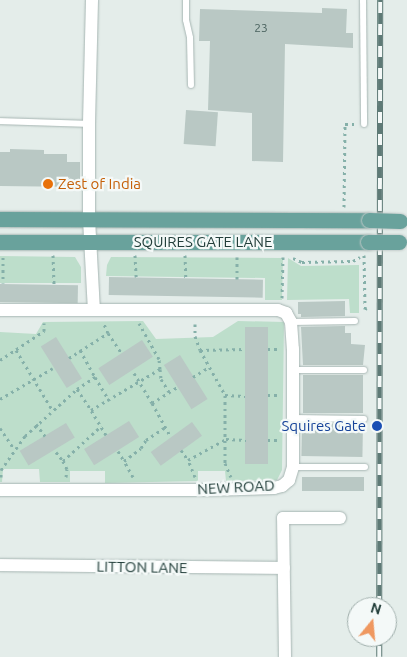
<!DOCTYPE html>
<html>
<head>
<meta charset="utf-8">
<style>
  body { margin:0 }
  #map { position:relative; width:407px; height:657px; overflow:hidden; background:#e4edea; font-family:Ubuntu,sans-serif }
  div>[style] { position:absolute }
  .green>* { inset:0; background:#bddecb }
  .building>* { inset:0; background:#b9c8c4; transform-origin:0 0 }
  .path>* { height:3px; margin-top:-1.5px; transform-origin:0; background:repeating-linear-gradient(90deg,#85b0a9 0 2.5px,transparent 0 6.5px) }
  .roads { filter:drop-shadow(0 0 1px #a6b5b2) drop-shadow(0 0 1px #a6b5b2) }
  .service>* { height:6px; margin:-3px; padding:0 3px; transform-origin:3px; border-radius:3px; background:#fff }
  .minor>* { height:12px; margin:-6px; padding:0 6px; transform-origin:6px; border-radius:6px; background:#fff }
  .primary>* { height:15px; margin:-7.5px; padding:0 7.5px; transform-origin:7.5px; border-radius:7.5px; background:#69a29c }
  .rail>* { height:5.5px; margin-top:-2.75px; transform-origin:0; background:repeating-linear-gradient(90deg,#f4f9f8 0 11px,#5e7a76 0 22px); box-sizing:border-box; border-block:1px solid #5e7a76 }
  .bridges { filter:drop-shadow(0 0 1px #c1c9c8) drop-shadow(0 0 1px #c1c9c8) }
  .primary-bridge>* { height:15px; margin:-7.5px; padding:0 7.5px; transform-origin:7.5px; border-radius:7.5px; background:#69a29c }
  .dots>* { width:14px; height:14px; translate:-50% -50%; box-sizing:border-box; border:2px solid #f4f9f8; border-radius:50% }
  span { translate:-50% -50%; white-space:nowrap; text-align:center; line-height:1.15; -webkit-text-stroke:4.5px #f4f9f8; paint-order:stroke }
  .number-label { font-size:12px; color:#48615d }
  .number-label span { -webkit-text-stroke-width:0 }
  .food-label { font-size:15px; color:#c56008 }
  .left { translate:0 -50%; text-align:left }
  .street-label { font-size:15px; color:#233f3b }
  .transit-label { font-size:15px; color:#164399 }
  .right { translate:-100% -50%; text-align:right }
  .north { position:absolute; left:347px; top:597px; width:50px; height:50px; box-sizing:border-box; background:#f4f9f8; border:1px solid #a0afac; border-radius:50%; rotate:17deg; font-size:14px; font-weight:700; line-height:20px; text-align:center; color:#233f3b }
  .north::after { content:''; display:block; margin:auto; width:18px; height:22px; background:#ef9860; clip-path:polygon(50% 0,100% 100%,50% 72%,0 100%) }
</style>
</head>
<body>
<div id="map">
  <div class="green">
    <i style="clip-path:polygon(0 256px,75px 257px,81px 267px,81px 283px,0 283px)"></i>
    <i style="clip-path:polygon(111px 257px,283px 258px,282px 300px,265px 300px,265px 278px,106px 276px,107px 265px)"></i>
    <i style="clip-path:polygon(288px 258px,301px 266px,359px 265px,359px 313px,350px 313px,349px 299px,287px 300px)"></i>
    <i style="clip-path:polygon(143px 321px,156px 339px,213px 337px,238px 321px,284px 322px,282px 470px,277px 480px,226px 481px,225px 471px,198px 471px,198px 481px,105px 483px,105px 471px,70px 471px,70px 482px,40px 482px,39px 469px,3px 469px,2px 482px,0 482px,0 332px,36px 334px,43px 322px)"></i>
  </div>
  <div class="building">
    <i style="clip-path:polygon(322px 8px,347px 9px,346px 33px,353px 33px,353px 48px,285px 44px,283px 162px,252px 161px,252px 113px,208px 110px,210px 41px,199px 41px,200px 9px,322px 13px)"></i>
    <i style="left:186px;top:110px;width:32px;height:34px;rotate:4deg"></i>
    <i style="clip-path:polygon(10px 149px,44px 150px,44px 154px,67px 154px,67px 162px,80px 162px,80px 187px,0 186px,0 152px,10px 152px)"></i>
    <i style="left:109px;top:277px;width:154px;height:18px;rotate:1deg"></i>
    <i style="left:0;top:284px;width:78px;height:18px;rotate:1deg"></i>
    <i style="clip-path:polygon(345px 301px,345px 316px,301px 317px,301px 314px,298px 314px,298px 302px)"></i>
    <i style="clip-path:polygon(345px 326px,345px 333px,351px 333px,351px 344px,365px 345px,363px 365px,303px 365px,301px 327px)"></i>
    <i style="left:245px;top:327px;width:23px;height:137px"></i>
    <i style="left:56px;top:337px;width:49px;height:18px;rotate:58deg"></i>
    <i style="left:142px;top:340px;width:20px;height:52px;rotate:57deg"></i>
    <i style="left:180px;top:355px;width:52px;height:19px;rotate:58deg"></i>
    <i style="left:303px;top:375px;width:60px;height:38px"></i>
    <i style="left:129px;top:421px;width:19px;height:53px;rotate:58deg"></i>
    <i style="left:192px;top:422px;width:17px;height:51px;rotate:54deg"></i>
    <i style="left:66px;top:423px;width:17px;height:54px;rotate:59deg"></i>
    <i style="left:302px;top:423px;width:61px;height:33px;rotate:1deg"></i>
    <i style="left:364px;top:477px;width:14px;height:62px;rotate:90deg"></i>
  </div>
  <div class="path">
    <i style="left:344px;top:207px;width:83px;rotate:-89.3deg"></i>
    <i style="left:345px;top:124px;width:9px"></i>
    <i style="left:53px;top:255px;width:29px;rotate:88deg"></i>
    <i style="left:135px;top:255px;width:22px;rotate:87deg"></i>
    <i style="left:185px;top:255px;width:23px;rotate:88deg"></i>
    <i style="left:364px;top:255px;width:54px;rotate:88.9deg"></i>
    <i style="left:365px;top:309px;width:2px;rotate:-27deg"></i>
    <i style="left:3px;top:257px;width:26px;rotate:90deg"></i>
    <i style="left:237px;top:257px;width:22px;rotate:90deg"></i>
    <i style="left:293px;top:258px;width:10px;rotate:24deg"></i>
    <i style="left:302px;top:262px;width:51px;rotate:-1.1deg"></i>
    <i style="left:353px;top:261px;width:8px;rotate:-30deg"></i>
    <i style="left:282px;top:298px;width:41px;rotate:-88.6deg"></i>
    <i style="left:195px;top:324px;width:12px;rotate:90deg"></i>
    <i style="left:195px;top:336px;width:15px;rotate:70deg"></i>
    <i style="left:200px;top:350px;width:45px;rotate:-1.3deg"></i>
    <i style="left:108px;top:333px;width:25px;rotate:56deg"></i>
    <i style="left:268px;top:349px;width:12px"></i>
    <i style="left:16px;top:350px;width:71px;rotate:58.8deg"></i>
    <i style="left:80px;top:350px;width:31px;rotate:61deg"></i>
    <i style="left:200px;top:350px;width:51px;rotate:60.9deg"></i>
    <i style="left:225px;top:395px;width:68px;rotate:90deg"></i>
    <i style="left:225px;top:463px;width:15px;rotate:67deg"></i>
    <i style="left:69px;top:358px;width:46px;rotate:-32.7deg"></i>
    <i style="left:108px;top:333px;width:10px;rotate:-114deg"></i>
    <i style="left:0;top:360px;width:53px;rotate:-33.4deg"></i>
    <i style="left:44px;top:331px;width:8px;rotate:-90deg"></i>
    <i style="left:160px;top:369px;width:10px;rotate:84deg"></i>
    <i style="left:161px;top:379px;width:15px;rotate:58deg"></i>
    <i style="left:134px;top:373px;width:35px;rotate:59deg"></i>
    <i style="left:152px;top:403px;width:31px;rotate:-32deg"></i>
    <i style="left:193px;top:377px;width:19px;rotate:-32deg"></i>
    <i style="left:77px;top:389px;width:25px;rotate:56deg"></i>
    <i style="left:225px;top:395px;width:20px;rotate:3deg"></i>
    <i style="left:268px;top:395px;width:12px"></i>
    <i style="left:0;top:399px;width:61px;rotate:-30.3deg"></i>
    <i style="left:152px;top:403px;width:38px;rotate:61deg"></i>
    <i style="left:36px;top:424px;width:15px;rotate:53deg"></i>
    <i style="left:0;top:428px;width:25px;rotate:56deg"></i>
    <i style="left:106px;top:435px;width:29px;rotate:-121deg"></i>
    <i style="left:91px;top:410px;width:80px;rotate:-30.7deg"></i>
    <i style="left:160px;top:369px;width:10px;rotate:-96deg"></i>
    <i style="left:159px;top:359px;width:41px;rotate:-119.1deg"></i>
    <i style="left:268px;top:440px;width:12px"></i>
    <i style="left:181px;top:450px;width:12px;rotate:55deg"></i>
    <i style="left:118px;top:451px;width:12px;rotate:59deg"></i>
    <i style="left:56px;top:452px;width:11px;rotate:52deg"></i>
    <i style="left:1px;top:477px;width:7px;rotate:-90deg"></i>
    <i style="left:1px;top:470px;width:42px;rotate:-54.8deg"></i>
    <i style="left:25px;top:436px;width:70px;rotate:-42.1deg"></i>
    <i style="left:77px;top:389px;width:22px;rotate:-34deg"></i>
    <i style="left:95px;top:377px;width:27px;rotate:59deg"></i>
    <i style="left:66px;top:477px;width:8px;rotate:-83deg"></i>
    <i style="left:67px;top:469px;width:9px;rotate:-117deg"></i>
    <i style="left:63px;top:461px;width:52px;rotate:-42.6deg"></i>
    <i style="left:133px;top:477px;width:18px;rotate:-119deg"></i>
    <i style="left:124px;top:461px;width:21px;rotate:-37deg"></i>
    <i style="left:141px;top:448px;width:9px;rotate:-58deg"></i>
    <i style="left:146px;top:440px;width:23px;rotate:-34deg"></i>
    <i style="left:195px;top:477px;width:18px;rotate:-112deg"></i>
    <i style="left:188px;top:460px;width:43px;rotate:-28.9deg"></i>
    <i style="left:226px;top:439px;width:20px;rotate:3deg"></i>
  </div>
  <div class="roads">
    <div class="service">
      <i style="left:186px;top:0;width:20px;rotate:90deg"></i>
      <i style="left:186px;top:20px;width:18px;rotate:77deg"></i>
      <i style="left:190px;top:38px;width:47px;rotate:88.8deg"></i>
      <i style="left:363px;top:0;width:124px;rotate:89.5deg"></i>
      <i style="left:0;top:121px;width:89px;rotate:1.9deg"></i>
      <i style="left:291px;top:322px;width:64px;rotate:-0.9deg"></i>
      <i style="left:293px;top:370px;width:71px"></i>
      <i style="left:293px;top:418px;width:71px;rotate:0.8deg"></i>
      <i style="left:293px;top:467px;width:72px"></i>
    </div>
    <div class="minor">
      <i style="left:92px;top:0;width:124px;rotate:91.4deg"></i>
      <i style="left:89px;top:124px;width:95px;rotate:90deg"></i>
      <i style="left:89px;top:219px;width:91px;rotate:86.9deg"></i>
      <i style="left:0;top:310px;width:278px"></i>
      <i style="left:278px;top:310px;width:9px;rotate:21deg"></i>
      <i style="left:286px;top:313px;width:10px;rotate:61deg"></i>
      <i style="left:291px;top:322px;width:27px;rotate:86deg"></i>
      <i style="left:293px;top:349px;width:118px;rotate:90deg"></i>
      <i style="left:293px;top:467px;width:14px;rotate:107deg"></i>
      <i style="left:289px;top:480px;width:9px;rotate:139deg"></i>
      <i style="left:282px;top:486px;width:8px;rotate:166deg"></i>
      <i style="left:274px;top:488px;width:66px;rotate:178.3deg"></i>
      <i style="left:208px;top:490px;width:208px;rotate:180deg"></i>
      <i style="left:0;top:565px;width:284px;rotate:0.6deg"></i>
      <i style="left:285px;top:657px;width:139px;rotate:-90.8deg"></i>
      <i style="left:283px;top:518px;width:57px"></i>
    </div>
    <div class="primary">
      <i style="left:0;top:219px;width:369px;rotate:0.2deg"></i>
      <i style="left:0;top:242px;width:368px"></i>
    </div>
  </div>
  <div class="rail">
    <i style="left:379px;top:607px;width:607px;rotate:-89.91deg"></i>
    <i style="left:379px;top:657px;width:20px;rotate:-90deg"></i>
  </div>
  <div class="bridges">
    <div class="primary-bridge">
      <i style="left:369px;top:220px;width:31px;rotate:2deg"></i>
      <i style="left:368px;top:242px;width:31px"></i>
    </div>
  </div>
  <div class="dots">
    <i style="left:48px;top:184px;background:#e8710a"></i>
    <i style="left:377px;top:426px;background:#1a4fb4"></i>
  </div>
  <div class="number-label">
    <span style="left:261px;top:28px">23</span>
  </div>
  <div class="food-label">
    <span class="left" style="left:58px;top:184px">Zest of India</span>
  </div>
  <div class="street-label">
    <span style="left:203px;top:242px">SQUIRES GATE LANE</span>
    <span style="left:236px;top:487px;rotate:-3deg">NEW ROAD</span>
    <span style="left:142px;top:567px;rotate:1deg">LITTON LANE</span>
  </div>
  <div class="transit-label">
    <span class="right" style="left:366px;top:426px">Squires Gate</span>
  </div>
  <div class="north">N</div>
</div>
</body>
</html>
